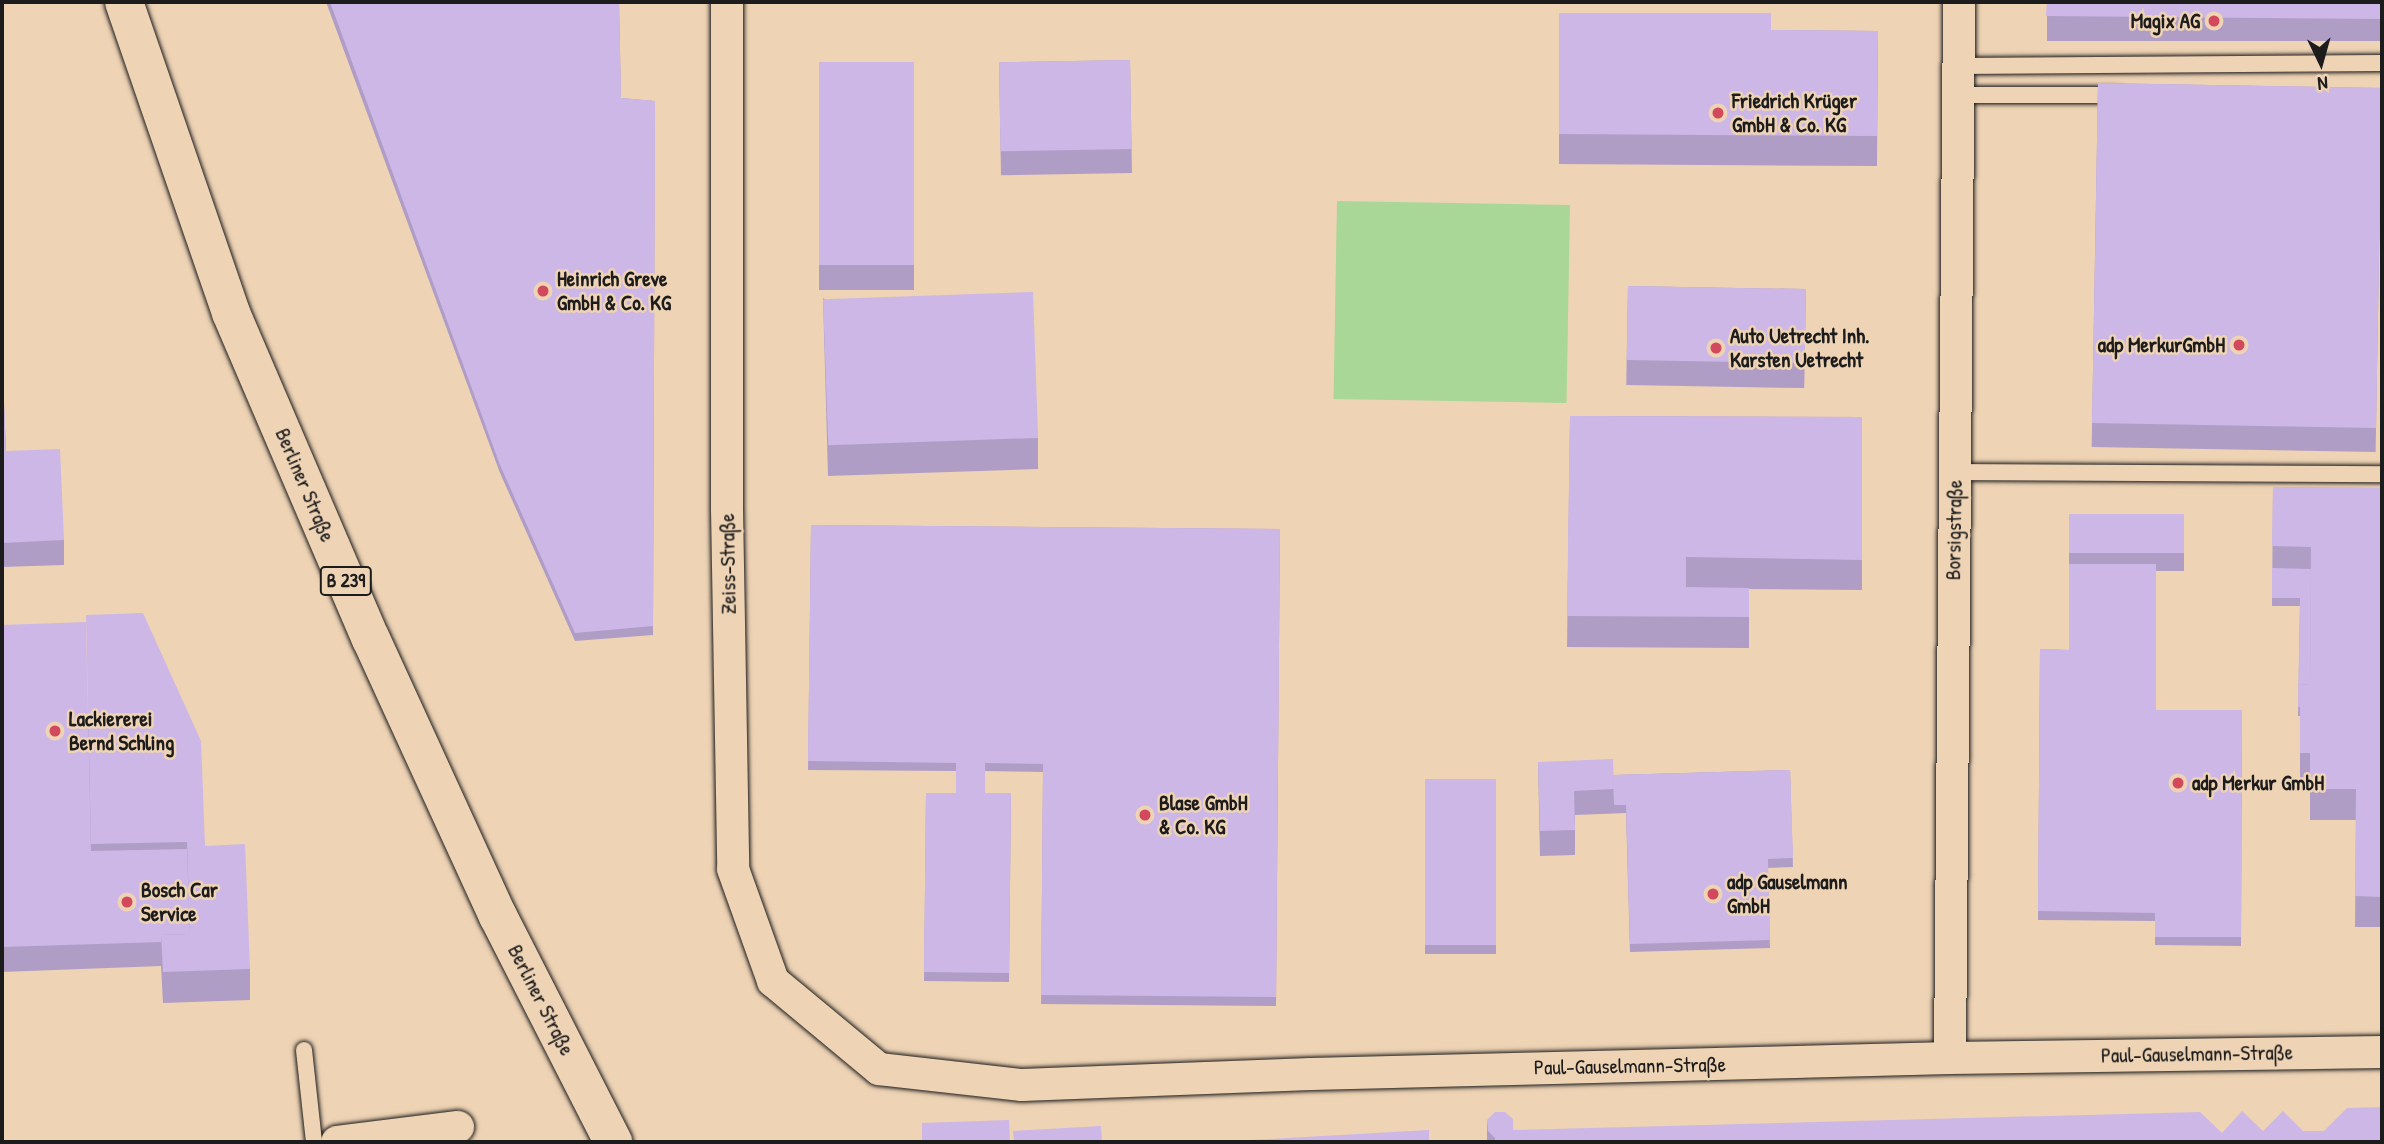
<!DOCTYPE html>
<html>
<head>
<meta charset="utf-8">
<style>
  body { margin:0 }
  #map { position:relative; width:2384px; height:1144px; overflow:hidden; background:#eed3b5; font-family:"Patrick Hand",sans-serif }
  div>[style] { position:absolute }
  .green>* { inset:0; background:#a9d797; transform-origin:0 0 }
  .roads { filter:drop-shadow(0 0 2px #1c1c1c) drop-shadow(0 0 2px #1c1c1c) }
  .lane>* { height:16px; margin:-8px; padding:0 8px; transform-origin:8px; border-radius:8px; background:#eed3b5 }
  .street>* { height:32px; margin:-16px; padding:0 16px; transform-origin:16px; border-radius:16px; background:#eed3b5 }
  .primary>* { height:38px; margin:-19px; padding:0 19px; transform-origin:19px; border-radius:19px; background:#eed3b5 }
  .wall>* { inset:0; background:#b09dc6; transform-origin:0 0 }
  .building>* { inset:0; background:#cdb7e6; transform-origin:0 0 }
  .dots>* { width:19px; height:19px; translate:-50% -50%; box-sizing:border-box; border:4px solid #eed3b5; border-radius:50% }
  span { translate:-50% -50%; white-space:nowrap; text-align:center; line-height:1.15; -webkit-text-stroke:5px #eed3b5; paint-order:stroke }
  .shield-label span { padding:2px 5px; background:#eed3b5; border:2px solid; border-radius:5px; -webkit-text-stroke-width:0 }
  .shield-label { font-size:19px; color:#1c1c1c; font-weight:700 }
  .poi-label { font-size:21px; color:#1c1c1c; font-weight:700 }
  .right { translate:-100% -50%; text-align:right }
  .left { translate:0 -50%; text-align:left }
  .street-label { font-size:21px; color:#1c1c1c }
  .frame { position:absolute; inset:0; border:4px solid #1c1c1c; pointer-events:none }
  .north { position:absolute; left:2286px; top:28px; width:70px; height:70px; -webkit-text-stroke:5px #eed3b5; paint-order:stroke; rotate:175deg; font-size:19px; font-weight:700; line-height:28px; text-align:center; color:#1c1c1c }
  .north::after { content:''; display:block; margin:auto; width:24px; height:32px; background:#1c1c1c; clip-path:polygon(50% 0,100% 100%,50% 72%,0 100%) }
</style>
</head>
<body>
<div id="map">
  <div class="green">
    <i style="left:1337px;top:201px;width:233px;height:198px;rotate:1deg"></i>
  </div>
  <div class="roads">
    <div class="lane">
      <i style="left:1958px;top:66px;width:424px;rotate:-0.4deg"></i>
      <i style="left:1958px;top:95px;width:159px"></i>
      <i style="left:1955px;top:472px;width:427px;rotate:0.3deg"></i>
      <i style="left:304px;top:1050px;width:93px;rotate:83.8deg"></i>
    </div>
    <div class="street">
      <i style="left:727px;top:2px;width:507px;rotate:90deg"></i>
      <i style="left:727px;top:509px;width:360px;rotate:89deg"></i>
      <i style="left:733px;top:869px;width:119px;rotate:70.3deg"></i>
      <i style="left:773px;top:981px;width:138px;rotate:39.7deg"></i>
      <i style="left:879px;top:1069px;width:144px;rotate:6.4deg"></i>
      <i style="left:1022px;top:1085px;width:289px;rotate:-2.2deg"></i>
      <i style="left:1311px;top:1074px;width:639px;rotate:-1.43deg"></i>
      <i style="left:1950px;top:1058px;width:432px;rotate:-0.8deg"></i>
      <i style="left:1950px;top:1058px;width:1056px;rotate:-89.51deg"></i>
      <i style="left:337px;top:1142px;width:122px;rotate:-7.1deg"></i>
    </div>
    <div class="primary">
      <i style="left:124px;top:2px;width:329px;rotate:71deg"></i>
      <i style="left:231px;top:313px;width:355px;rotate:66.8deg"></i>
      <i style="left:371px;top:639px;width:305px;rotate:65.4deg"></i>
      <i style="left:498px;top:916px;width:254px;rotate:63deg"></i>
    </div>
  </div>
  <div class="wall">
    <i style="clip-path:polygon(326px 2px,619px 2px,621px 98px,655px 101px,653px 635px,575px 641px,500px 473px)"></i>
    <i style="left:2047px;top:2px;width:335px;height:39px"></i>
    <i style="clip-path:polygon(1559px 13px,1771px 30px,1878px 31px,1877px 166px,1559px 164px)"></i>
    <i style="left:1130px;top:60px;width:113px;height:131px;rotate:89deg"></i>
    <i style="left:914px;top:62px;width:228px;height:95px;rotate:90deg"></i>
    <i style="left:2098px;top:83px;width:284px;height:364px;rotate:1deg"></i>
    <i style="left:1628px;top:286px;width:178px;height:99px;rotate:1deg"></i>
    <i style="clip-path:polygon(823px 298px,1038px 438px,1038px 469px,828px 476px)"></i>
    <i style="clip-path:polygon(2px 355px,6px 451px,64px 540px,64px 565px,2px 567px)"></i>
    <i style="clip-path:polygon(1570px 416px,1862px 417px,1862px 590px,1749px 589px,1749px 648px,1567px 647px)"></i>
    <i style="clip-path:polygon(2273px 487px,2382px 488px,2382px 927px,2355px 927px,2356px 820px,2310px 820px,2310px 784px,2300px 784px,2300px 716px,2298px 716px,2300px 606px,2272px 606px)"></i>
    <i style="clip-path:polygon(2069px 514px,2184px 515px,2184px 571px,2156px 571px,2156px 710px,2242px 710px,2241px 946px,2155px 945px,2155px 921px,2038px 920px,2040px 649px,2069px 650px)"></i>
    <i style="clip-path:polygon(811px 525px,1280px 529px,1276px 1006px,1041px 1004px,1043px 772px,985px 771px,985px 793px,1011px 793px,1009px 982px,924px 981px,926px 793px,956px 793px,956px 771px,808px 770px)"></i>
    <i style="clip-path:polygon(2px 625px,205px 846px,250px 969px,250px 1000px,163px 1003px,161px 966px,2px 972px)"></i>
    <i style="clip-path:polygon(1538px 762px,1613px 775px,1790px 770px,1793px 867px,1768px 868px,1770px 948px,1630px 952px,1626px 813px,1575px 815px,1575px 855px,1540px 856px)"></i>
    <i style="left:1425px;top:779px;width:71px;height:175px"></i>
    <i style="clip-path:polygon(1487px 1120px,1513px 1130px,2222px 1133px,2263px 1131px,2303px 1131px,2382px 1142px,1487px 1142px)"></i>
  </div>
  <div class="building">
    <i style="clip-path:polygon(330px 2px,619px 2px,621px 98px,655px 101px,653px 626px,575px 633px,500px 465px)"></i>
    <i style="clip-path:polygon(2047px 2px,2382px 2px,2382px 19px,2046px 16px)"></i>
    <i style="clip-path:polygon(1559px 13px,1771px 13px,1771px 30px,1878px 31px,1877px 136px,1559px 134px)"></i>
    <i style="left:1130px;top:60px;width:89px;height:131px;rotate:89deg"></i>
    <i style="left:914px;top:62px;width:203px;height:95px;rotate:90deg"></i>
    <i style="left:2098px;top:83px;width:284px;height:340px;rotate:1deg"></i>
    <i style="left:1628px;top:286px;width:178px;height:74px;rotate:1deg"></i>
    <i style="left:1033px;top:292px;width:146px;height:210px;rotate:88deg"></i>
    <i style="clip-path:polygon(2px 355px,6px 451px,60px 449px,64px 540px,2px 543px)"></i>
    <i style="clip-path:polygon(1570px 416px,1862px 417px,1862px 560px,1686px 557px,1686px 587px,1749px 588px,1749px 617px,1567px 616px)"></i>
    <i style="clip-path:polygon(2273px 487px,2382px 488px,2382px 897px,2355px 896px,2356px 789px,2310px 789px,2310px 753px,2300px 753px,2300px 685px,2310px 684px,2311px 547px,2272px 546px)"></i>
    <i style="left:2069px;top:514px;width:115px;height:39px"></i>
    <i style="clip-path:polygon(811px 525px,1280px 529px,1276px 997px,1041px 995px,1043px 764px,985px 763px,985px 793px,1011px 793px,1009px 973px,924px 972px,926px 793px,956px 793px,956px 763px,808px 761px)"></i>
    <i style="clip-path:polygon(2069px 564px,2156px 564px,2156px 710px,2242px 710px,2241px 937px,2155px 937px,2155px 913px,2038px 911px,2040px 649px,2069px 650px)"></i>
    <i style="clip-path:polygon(2272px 568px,2311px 569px,2310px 684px,2300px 685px,2300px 707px,2298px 707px,2300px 598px,2272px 598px)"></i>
    <i style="clip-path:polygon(143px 613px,201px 741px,205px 846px,245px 844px,250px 969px,163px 972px,161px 935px,190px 934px,187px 842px,91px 844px,86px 615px)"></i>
    <i style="clip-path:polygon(86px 622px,91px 851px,187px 849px,190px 934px,161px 935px,161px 942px,2px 947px,2px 625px)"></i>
    <i style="clip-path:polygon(1613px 759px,1614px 789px,1574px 791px,1575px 830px,1540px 831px,1538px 762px)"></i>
    <i style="clip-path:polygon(1790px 770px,1793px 858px,1768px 859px,1770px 940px,1630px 944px,1626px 805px,1614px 805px,1613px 775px)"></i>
    <i style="left:1425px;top:779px;width:71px;height:166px"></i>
    <i style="clip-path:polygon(2382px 1107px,2382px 1142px,1495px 1142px,1495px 1138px,1488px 1131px,1487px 1120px,1495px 1112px,1505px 1112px,1513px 1119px,1513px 1130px,2200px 1112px,2222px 1133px,2242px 1111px,2263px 1131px,2283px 1111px,2303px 1131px,2324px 1131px,2347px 1108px)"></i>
    <i style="clip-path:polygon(1009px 1120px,1010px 1142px,922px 1142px,922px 1123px)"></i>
    <i style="clip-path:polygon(1101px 1126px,1102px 1142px,1014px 1142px,1013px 1131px)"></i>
    <i style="clip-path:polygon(1429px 1130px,1429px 1142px,1215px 1142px)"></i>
  </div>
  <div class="dots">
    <i style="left:2214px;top:21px;background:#d1495b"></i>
    <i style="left:1718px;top:113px;background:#d1495b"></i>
    <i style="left:543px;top:291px;background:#d1495b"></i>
    <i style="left:2239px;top:345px;background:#d1495b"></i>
    <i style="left:1716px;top:348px;background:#d1495b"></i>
    <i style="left:55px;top:731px;background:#d1495b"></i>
    <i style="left:2178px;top:783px;background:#d1495b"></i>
    <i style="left:1145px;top:815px;background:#d1495b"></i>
    <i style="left:1713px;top:894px;background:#d1495b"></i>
    <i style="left:127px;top:902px;background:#d1495b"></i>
  </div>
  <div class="shield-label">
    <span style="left:346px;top:581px">B 239</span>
  </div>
  <div class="poi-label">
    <span class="right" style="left:2200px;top:21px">Magix AG</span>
    <span class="left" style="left:1732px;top:113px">Friedrich Krüger<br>GmbH &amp; Co. KG</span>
    <span class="left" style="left:557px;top:291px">Heinrich Greve<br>GmbH &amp; Co. KG</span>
    <span class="left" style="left:1730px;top:348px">Auto Uetrecht Inh.<br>Karsten Uetrecht</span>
    <span class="right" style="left:2225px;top:345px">adp MerkurGmbH</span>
    <span class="left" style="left:69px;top:731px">Lackiererei<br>Bernd Schling</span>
    <span class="left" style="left:2192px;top:783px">adp Merkur GmbH</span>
    <span class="left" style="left:1159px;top:815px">Blase GmbH<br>&amp; Co. KG</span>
    <span class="left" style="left:1727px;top:894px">adp Gauselmann<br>GmbH</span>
    <span class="left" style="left:141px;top:902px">Bosch Car<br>Service</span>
  </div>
  <div class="street-label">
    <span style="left:305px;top:485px;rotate:67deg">Berliner Straße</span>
    <span style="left:1954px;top:530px;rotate:-89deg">Borsigstraße</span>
    <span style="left:728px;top:564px;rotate:-91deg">Zeiss-Straße</span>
    <span style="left:541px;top:1000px;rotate:63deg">Berliner Straße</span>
    <span style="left:2197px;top:1054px;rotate:-1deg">Paul-Gauselmann-Straße</span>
    <span style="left:1630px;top:1066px;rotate:-1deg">Paul-Gauselmann-Straße</span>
  </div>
  <div class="frame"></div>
  <div class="north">N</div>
</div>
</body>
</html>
